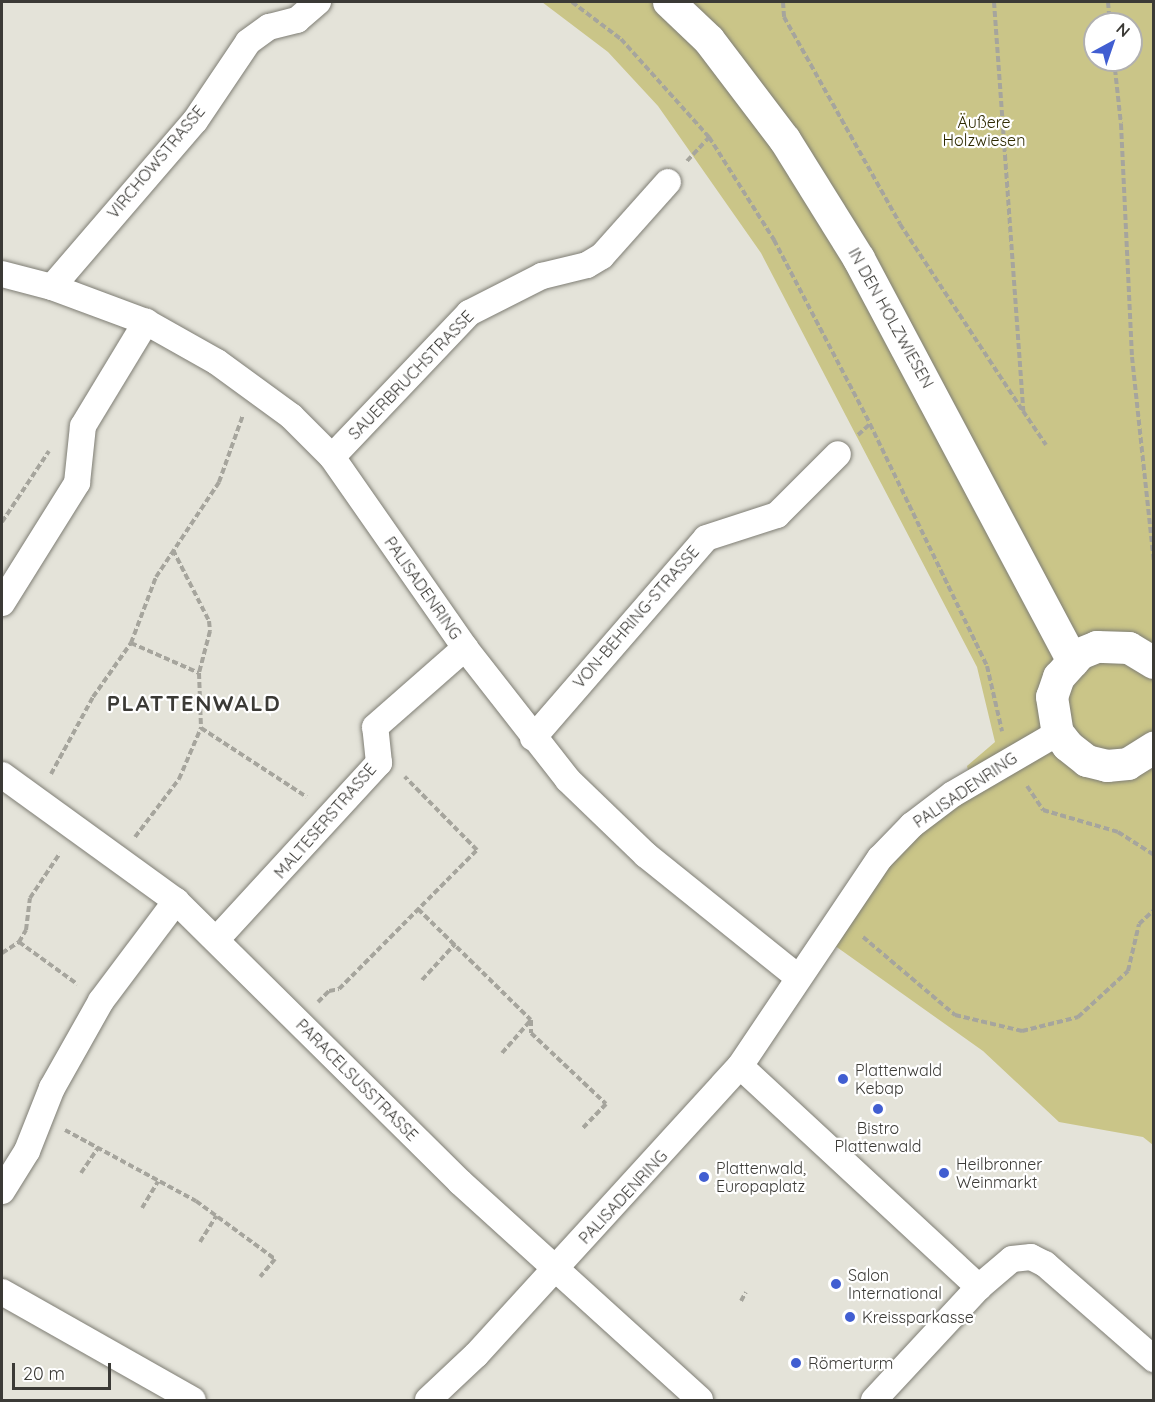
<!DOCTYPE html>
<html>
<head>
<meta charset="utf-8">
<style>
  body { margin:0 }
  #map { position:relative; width:1155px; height:1402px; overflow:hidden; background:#e4e3d9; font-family:Quicksand,sans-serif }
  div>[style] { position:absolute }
  .green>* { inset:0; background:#cac588 }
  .path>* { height:4px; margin-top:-2px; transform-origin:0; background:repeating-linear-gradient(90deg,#a6a59d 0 6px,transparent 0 9px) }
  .roads { filter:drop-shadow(0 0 2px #7e7d74) drop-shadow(0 0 2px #7e7d74) }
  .minor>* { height:26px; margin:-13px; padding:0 13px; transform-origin:13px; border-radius:13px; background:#fff }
  .tertiary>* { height:32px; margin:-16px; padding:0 16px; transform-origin:16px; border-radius:16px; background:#fff }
  .dots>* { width:16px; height:16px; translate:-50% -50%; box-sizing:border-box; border:3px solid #fff; border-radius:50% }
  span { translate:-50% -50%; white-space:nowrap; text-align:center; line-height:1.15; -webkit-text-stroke:4.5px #fff; paint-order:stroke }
  .park-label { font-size:16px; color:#2e2a01 }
  .street-label { font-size:16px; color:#3b3a36 }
  .poi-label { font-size:16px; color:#3b3a36 }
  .left { translate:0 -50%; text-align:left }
  .district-label { font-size:22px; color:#3b3a36; font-weight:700; letter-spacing:1.5px }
  .frame { position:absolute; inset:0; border:3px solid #3b3a36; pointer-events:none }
  .north { position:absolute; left:1083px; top:12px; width:60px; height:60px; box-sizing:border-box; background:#fff; border:2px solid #b1b0af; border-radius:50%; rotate:40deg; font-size:16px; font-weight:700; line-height:24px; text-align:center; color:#3b3a36 }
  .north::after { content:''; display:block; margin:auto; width:21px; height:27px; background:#415ed1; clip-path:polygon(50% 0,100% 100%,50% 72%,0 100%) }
  .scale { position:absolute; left:12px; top:1363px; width:99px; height:27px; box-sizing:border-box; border:3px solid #3b3a36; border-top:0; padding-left:8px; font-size:18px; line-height:21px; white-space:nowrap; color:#3b3a36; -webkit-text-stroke:4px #fff; paint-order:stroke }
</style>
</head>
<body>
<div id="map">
  <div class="green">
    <i style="clip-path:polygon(evenodd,542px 2px,1153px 2px,1153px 1145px,1143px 1137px,1059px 1122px,983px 1051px,824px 938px,838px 916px,971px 782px,967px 766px,995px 742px,977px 667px,761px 253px,658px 106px,608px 52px,542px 2px,1095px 24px,1131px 24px,1131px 60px,1095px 60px,1095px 24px)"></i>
  </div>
  <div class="path">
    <i style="left:572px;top:2px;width:61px;rotate:37.1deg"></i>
    <i style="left:621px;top:39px;width:132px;rotate:48.1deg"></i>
    <i style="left:709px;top:137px;width:122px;rotate:57.7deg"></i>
    <i style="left:774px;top:240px;width:208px;rotate:62.4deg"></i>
    <i style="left:870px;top:424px;width:269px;rotate:64.2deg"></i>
    <i style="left:987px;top:666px;width:67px;rotate:77deg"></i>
    <i style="left:783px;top:2px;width:15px;rotate:86deg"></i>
    <i style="left:784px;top:17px;width:237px;rotate:60.7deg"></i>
    <i style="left:900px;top:224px;width:224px;rotate:56.7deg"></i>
    <i style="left:994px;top:2px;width:410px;rotate:85.9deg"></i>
    <i style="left:1023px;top:411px;width:41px;rotate:55.9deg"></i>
    <i style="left:1108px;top:2px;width:22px;rotate:85deg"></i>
    <i style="left:1114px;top:60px;width:64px;rotate:83.8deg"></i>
    <i style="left:1121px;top:124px;width:233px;rotate:87.3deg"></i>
    <i style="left:1132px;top:357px;width:208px;rotate:83.9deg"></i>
    <i style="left:687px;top:161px;width:33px;rotate:-47deg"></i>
    <i style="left:858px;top:435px;width:16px;rotate:-43deg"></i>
    <i style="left:2px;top:522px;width:85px;rotate:-56.5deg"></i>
    <i style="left:173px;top:550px;width:80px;rotate:63.1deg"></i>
    <i style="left:209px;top:621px;width:10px;rotate:84deg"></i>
    <i style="left:210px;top:631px;width:43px;rotate:104.7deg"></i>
    <i style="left:131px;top:643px;width:74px;rotate:23.8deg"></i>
    <i style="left:199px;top:673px;width:55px;rotate:87.9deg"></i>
    <i style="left:201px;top:728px;width:126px;rotate:33.1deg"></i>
    <i style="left:51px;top:774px;width:88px;rotate:-61.4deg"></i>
    <i style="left:93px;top:697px;width:66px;rotate:-54.9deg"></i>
    <i style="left:131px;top:643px;width:71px;rotate:-69.3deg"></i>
    <i style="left:156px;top:577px;width:114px;rotate:-56.4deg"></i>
    <i style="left:219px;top:482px;width:71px;rotate:-70.3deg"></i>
    <i style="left:1027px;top:786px;width:29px;rotate:56deg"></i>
    <i style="left:1043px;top:810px;width:78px;rotate:16.3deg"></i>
    <i style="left:1118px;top:832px;width:43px;rotate:32.6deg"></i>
    <i style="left:135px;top:837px;width:73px;rotate:-52.8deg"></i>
    <i style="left:179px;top:779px;width:56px;rotate:-66.7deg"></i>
    <i style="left:418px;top:909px;width:158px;rotate:44.5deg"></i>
    <i style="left:531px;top:1020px;width:13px;rotate:90deg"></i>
    <i style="left:531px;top:1033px;width:103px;rotate:43.4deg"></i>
    <i style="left:606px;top:1104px;width:33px;rotate:134deg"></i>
    <i style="left:863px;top:937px;width:121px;rotate:40.3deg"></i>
    <i style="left:955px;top:1015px;width:69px;rotate:13.4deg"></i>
    <i style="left:1022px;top:1031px;width:58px;rotate:-14deg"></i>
    <i style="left:1078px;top:1017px;width:68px;rotate:-42.6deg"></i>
    <i style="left:1128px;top:971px;width:48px;rotate:-76.8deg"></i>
    <i style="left:1139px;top:924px;width:21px;rotate:-43deg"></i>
    <i style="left:19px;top:942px;width:72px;rotate:35.9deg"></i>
    <i style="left:2px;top:953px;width:20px;rotate:-33deg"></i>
    <i style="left:19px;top:942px;width:14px;rotate:-60deg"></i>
    <i style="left:26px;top:930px;width:32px;rotate:-83deg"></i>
    <i style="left:30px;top:898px;width:54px;rotate:-56.3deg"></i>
    <i style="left:422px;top:980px;width:49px;rotate:-47.5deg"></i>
    <i style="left:318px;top:1002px;width:16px;rotate:-45deg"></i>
    <i style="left:329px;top:991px;width:10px;rotate:-11deg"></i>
    <i style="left:339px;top:989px;width:196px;rotate:-45.2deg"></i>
    <i style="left:477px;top:850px;width:103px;rotate:-134.6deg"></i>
    <i style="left:502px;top:1053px;width:44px;rotate:-48.7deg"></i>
    <i style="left:65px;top:1130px;width:149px;rotate:28.5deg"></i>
    <i style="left:196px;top:1201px;width:98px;rotate:36.3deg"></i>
    <i style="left:275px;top:1259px;width:23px;rotate:130deg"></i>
    <i style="left:81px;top:1173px;width:30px;rotate:-56deg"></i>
    <i style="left:142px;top:1208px;width:31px;rotate:-59deg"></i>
    <i style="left:200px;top:1242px;width:31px;rotate:-58deg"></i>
    <i style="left:741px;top:1301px;width:10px;rotate:-61deg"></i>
  </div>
  <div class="roads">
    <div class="minor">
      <i style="left:2px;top:274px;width:52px;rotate:14.6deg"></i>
      <i style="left:52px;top:287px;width:100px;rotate:20.4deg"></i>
      <i style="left:146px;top:322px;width:81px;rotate:29.4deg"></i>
      <i style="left:217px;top:362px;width:92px;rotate:36.1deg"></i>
      <i style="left:291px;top:416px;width:58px;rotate:45deg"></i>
      <i style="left:332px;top:457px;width:233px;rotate:55.1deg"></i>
      <i style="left:465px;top:648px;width:167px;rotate:52deg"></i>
      <i style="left:568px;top:780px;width:108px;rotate:43.9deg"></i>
      <i style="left:646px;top:855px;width:195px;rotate:38.8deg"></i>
      <i style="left:52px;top:287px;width:219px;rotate:-49.3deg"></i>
      <i style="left:195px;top:121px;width:95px;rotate:-56.1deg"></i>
      <i style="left:248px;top:42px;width:26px;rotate:-36deg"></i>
      <i style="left:269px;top:27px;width:29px;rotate:-14deg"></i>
      <i style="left:297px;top:20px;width:28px;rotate:-41deg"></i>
      <i style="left:332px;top:457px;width:199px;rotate:-46.4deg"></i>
      <i style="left:469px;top:313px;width:82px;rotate:-26.9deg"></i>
      <i style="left:542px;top:276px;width:46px;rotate:-13.7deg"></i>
      <i style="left:587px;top:265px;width:17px;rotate:-31deg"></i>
      <i style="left:602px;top:256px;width:99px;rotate:-48.3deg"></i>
      <i style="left:2px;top:603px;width:142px;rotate:-58deg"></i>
      <i style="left:77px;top:483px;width:57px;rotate:-84deg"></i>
      <i style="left:83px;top:426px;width:122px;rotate:-58.8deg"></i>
      <i style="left:533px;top:738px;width:264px;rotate:-49.1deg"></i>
      <i style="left:706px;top:538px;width:75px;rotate:-17.9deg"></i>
      <i style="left:777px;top:515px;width:86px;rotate:-45deg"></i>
      <i style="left:2px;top:775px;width:215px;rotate:35.9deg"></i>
      <i style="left:176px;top:901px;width:400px;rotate:44.7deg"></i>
      <i style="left:460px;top:1182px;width:324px;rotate:42.2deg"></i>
      <i style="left:216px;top:940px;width:241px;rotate:-47.4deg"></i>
      <i style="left:379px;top:763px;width:36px;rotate:-96deg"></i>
      <i style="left:375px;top:727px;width:120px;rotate:-41.3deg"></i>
      <i style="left:740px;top:1066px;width:326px;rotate:42.8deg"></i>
      <i style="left:2px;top:1191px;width:47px;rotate:-58deg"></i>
      <i style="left:27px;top:1151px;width:68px;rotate:-68.4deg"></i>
      <i style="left:52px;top:1088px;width:100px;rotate:-60.6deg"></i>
      <i style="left:101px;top:1001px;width:125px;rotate:-53.1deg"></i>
      <i style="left:2px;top:1292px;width:219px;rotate:29.5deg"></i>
      <i style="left:428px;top:1400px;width:66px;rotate:-43.2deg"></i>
      <i style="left:476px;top:1355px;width:391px;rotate:-47.6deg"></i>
      <i style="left:740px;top:1066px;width:251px;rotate:-56.1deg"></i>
      <i style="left:880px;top:858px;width:46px;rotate:-45.9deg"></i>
      <i style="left:912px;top:825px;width:51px;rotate:-37.1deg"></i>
      <i style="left:953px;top:794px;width:121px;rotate:-30.2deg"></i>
      <i style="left:874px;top:1400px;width:154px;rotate:-47.1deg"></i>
      <i style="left:979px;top:1287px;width:43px;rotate:-40.3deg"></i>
      <i style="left:1012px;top:1259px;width:19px;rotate:-6deg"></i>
      <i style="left:1031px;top:1257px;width:16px;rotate:27deg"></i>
      <i style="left:1045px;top:1264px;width:145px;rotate:41.1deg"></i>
    </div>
    <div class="tertiary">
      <i style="left:669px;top:2px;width:55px;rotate:43.5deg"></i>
      <i style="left:709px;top:40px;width:126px;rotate:52.8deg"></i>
      <i style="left:785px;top:140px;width:140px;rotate:58.1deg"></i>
      <i style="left:859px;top:259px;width:456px;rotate:62deg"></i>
      <i style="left:1154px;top:663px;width:29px;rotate:-149deg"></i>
      <i style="left:1129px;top:648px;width:32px;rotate:-178deg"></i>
      <i style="left:1097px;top:647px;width:18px;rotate:158deg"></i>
      <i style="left:1080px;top:654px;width:31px;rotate:132deg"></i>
      <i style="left:1059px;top:677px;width:21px;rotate:109deg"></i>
      <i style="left:1052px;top:697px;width:36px;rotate:81deg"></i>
      <i style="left:1058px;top:733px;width:16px;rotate:52deg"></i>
      <i style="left:1068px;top:746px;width:24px;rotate:38deg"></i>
      <i style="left:1087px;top:761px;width:21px;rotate:14deg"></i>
      <i style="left:1107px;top:766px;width:21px;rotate:-5deg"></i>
      <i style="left:1128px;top:764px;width:31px;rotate:-32deg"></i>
    </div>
  </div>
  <div class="dots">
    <i style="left:843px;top:1079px;background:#415ed1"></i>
    <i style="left:878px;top:1109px;background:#415ed1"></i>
    <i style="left:944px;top:1173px;background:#415ed1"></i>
    <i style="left:704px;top:1177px;background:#415ed1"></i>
    <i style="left:836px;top:1284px;background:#415ed1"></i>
    <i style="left:850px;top:1317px;background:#415ed1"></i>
    <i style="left:796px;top:1363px;background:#415ed1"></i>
  </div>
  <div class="park-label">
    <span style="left:984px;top:131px">Äußere<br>Holzwiesen</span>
  </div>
  <div class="street-label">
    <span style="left:156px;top:162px;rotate:-50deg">VIRCHOWSTRASSE</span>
    <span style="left:891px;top:318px;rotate:61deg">IN DEN HOLZWIESEN</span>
    <span style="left:411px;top:375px;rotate:-46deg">SAUERBRUCHSTRASSE</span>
    <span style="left:423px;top:588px;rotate:55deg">PALISADENRING</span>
    <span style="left:636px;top:617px;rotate:-49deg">VON-BEHRING-STRASSE</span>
    <span style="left:965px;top:790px;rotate:-34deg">PALISADENRING</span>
    <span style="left:325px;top:821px;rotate:-49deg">MALTESERSTRASSE</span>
    <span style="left:357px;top:1080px;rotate:45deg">PARACELSUSSTRASSE</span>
    <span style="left:623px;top:1197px;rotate:-47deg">PALISADENRING</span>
  </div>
  <div class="poi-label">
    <span class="left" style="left:855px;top:1079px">Plattenwald<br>Kebap</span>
    <span style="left:878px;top:1137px">Bistro<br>Plattenwald</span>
    <span class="left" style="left:956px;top:1173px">Heilbronner<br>Weinmarkt</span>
    <span class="left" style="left:716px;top:1177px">Plattenwald,<br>Europaplatz</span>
    <span class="left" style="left:848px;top:1284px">Salon<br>International</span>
    <span class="left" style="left:862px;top:1317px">Kreissparkasse</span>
    <span class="left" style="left:808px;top:1363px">Römerturm</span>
  </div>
  <div class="district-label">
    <span style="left:194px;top:704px">PLATTENWALD</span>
  </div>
  <div class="frame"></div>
  <div class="north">N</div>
  <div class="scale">20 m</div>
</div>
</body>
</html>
